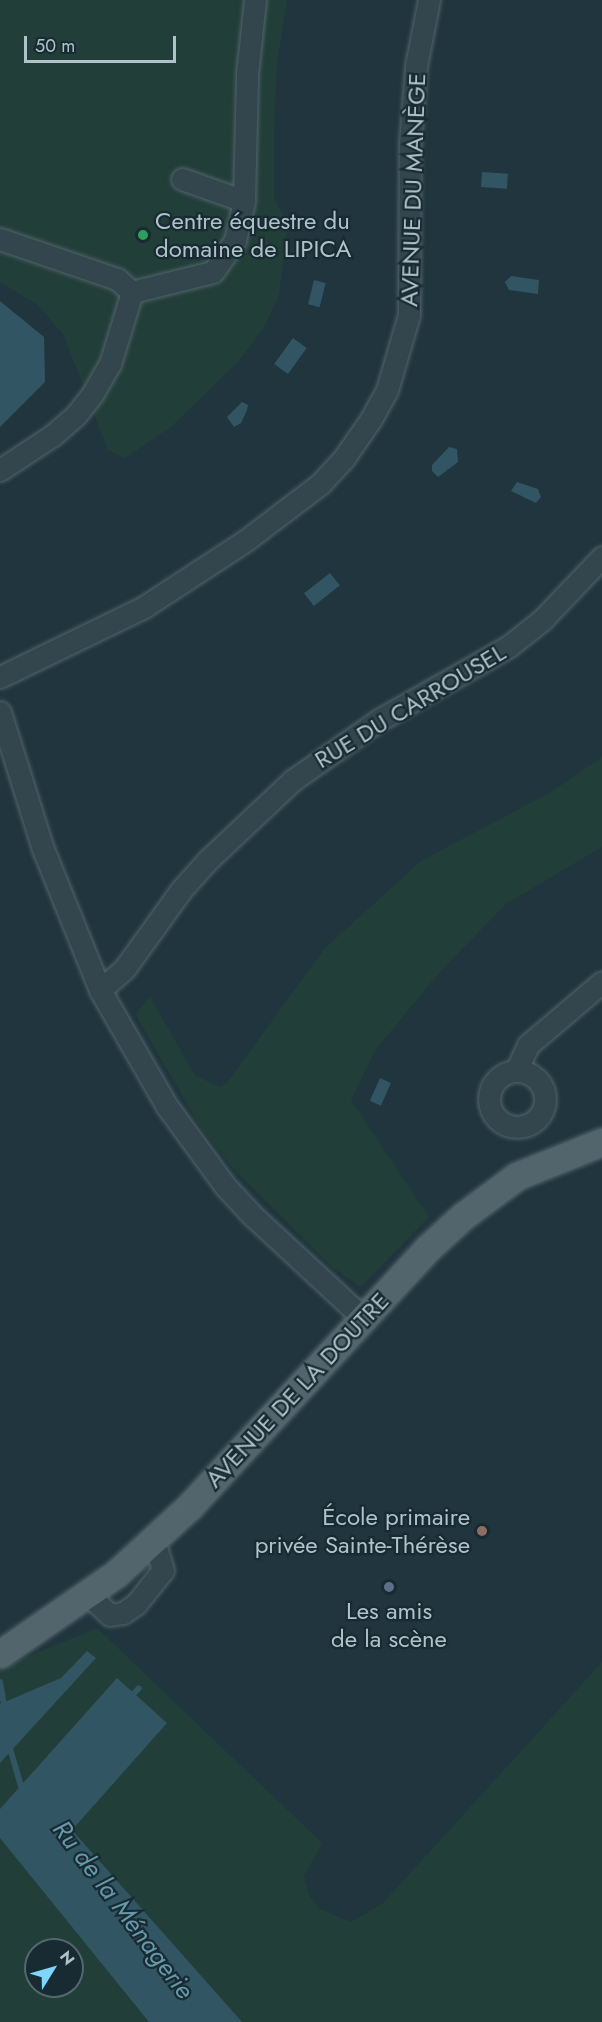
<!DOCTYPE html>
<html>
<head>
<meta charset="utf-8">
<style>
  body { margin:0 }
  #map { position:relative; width:602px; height:2022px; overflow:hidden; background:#20353d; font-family:Jost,sans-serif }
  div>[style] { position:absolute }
  .green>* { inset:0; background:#223e39 }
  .water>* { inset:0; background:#315563; transform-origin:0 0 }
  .stream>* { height:6px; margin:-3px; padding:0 3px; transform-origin:3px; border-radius:3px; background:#315563 }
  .roads { filter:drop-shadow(0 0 2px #52646b) drop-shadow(0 0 2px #52646b) }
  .minor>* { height:21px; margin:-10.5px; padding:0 10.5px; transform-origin:10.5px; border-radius:10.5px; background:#34464d }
  .minor>.ring { margin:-10.5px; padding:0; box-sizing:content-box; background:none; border:21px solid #34464d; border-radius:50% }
  .major>* { height:27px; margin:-13.5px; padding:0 13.5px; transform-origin:13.5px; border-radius:13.5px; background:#52656d }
  .dots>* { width:16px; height:16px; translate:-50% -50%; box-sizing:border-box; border:3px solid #192b32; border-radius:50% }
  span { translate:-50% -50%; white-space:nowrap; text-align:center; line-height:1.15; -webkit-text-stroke:4.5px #192b32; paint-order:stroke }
  .street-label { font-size:24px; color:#afc1c9 }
  .poi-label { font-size:24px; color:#afc1c9 }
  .left { translate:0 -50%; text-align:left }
  .right { translate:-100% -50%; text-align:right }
  .water-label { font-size:26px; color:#6598ab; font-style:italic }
  .north { position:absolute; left:24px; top:1938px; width:60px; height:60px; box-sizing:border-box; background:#192b32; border:2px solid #55676e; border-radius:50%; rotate:53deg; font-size:16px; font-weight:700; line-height:24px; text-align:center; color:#afc1c9 }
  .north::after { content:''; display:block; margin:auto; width:21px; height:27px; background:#7ed6ff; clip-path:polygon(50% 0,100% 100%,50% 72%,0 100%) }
  .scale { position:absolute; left:24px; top:36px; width:152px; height:27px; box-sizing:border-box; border:3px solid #afc1c9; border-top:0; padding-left:8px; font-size:18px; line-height:21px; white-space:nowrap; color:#afc1c9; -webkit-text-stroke:4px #192b32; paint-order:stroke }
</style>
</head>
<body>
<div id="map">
  <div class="green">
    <i style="clip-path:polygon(0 0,287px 0,277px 63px,274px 131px,274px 199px,288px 223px,279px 295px,263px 329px,239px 361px,171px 427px,125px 458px,108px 450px,63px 334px,38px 305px,0 282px)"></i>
    <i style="clip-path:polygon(602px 757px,602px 847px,506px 904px,439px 973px,376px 1049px,351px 1100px,429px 1217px,361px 1287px,334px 1269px,230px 1165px,198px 1123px,135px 1014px,150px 997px,195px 1075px,219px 1087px,227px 1083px,325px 948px,421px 861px,551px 792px)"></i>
    <i style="clip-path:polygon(evenodd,97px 1628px,322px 1843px,304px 1876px,309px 1895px,320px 1909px,351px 1922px,383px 1903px,602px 1662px,602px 2022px,0 2022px,0 1668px,97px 1628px,36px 1950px,72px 1950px,72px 1986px,36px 1986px,36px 1950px)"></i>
  </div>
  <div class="water">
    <i style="left:482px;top:172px;width:26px;height:15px;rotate:4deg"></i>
    <i style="clip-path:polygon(511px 276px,539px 280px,538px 294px,509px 290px,505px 282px)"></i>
    <i style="left:314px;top:280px;width:12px;height:25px;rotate:14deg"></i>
    <i style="clip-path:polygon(0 301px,44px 337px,45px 382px,0 427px)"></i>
    <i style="left:293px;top:338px;width:17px;height:32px;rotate:36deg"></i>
    <i style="clip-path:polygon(242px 402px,248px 405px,247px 410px,241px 423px,234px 427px,227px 417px)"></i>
    <i style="clip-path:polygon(449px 447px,457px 449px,458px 462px,438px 477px,432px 471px,432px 465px)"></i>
    <i style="clip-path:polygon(517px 482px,538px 489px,541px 497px,536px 503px,511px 491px)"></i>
    <i style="left:330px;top:573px;width:16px;height:33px;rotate:52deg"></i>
    <i style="left:380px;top:1078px;width:12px;height:25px;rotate:24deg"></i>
    <i style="clip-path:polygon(87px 1651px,96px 1658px,0 1763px,0 1704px,61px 1678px)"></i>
    <i style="clip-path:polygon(117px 1678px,167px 1723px,72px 1830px,242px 2022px,149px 2022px,0 1838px,0 1809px)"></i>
  </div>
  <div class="stream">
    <i style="left:0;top:1682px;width:29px;rotate:80deg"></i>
    <i style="left:130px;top:1698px;width:13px;rotate:-48deg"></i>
    <i style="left:9px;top:1745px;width:50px;rotate:73.7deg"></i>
  </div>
  <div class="roads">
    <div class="minor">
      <i style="left:182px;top:179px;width:66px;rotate:19.5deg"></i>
      <i style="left:244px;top:201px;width:127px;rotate:-88.6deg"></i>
      <i style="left:247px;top:74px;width:74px;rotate:-83.8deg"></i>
      <i style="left:0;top:239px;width:124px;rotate:18.9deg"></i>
      <i style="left:117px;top:279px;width:20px;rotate:41deg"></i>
      <i style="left:0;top:470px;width:64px;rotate:-33.4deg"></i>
      <i style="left:53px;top:435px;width:30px;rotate:-41deg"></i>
      <i style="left:76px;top:415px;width:28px;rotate:-52deg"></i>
      <i style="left:93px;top:393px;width:34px;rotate:-60deg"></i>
      <i style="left:110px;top:364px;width:75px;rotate:-73deg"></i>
      <i style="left:132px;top:292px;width:83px;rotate:-13.9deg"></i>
      <i style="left:213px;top:272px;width:39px;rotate:-55deg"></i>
      <i style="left:235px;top:240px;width:40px;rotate:-77deg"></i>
      <i style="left:0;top:677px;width:160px;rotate:-25.9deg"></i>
      <i style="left:144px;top:607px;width:121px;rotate:-33.2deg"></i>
      <i style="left:245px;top:541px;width:94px;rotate:-37.2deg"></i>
      <i style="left:320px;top:484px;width:35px;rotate:-47deg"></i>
      <i style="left:344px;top:458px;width:47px;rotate:-55.3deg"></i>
      <i style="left:371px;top:419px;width:33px;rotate:-61deg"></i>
      <i style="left:387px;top:390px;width:78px;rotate:-73.7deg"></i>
      <i style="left:409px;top:315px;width:172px;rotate:-89.7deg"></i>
      <i style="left:410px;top:143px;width:77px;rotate:-85.5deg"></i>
      <i style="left:416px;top:66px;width:67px;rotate:-78.9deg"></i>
      <i style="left:0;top:712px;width:144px;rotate:72.6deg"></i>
      <i style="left:43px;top:849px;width:152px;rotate:68deg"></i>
      <i style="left:100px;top:990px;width:133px;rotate:60.1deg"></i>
      <i style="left:166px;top:1105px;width:100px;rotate:53.9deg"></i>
      <i style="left:225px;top:1186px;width:41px;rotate:47deg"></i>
      <i style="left:253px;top:1216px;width:150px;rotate:42.8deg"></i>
      <i style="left:100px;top:990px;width:33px;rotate:-41deg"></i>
      <i style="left:125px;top:968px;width:96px;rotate:-54.3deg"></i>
      <i style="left:181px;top:890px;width:40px;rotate:-48deg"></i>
      <i style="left:208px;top:860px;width:117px;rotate:-43.3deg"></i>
      <i style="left:293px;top:780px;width:105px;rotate:-34.9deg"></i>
      <i style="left:379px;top:720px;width:150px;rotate:-29.6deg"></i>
      <i style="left:509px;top:646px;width:42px;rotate:-38.2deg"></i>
      <i style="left:542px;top:620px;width:87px;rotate:-46.4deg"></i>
      <i class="ring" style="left:489px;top:1071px;width:35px;height:35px"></i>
      <i style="left:516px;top:1071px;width:29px;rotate:-65deg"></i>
      <i style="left:528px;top:1045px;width:97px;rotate:-40.4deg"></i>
      <i style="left:88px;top:1594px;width:30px;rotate:44deg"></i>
      <i style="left:110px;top:1615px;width:13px;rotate:-9deg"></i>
      <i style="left:123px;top:1613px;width:16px;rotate:-35deg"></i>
      <i style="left:136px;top:1604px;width:43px;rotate:-51.5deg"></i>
      <i style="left:163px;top:1570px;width:31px;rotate:-107deg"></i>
    </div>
    <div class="major">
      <i style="left:0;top:1654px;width:141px;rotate:-34.6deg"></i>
      <i style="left:116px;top:1574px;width:100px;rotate:-42.6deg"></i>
      <i style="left:190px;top:1506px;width:350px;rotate:-47.3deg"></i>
      <i style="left:427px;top:1249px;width:49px;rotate:-42.5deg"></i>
      <i style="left:463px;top:1216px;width:67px;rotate:-36.5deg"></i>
      <i style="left:517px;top:1176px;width:92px;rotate:-21.8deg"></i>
    </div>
  </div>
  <div class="dots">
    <i style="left:143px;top:235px;background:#2e9e5b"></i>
    <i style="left:482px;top:1531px;background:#8d6e63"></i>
    <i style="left:389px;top:1587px;background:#5c6f8a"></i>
  </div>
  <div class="street-label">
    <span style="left:413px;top:190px;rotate:-88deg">AVENUE DU MANÈGE</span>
    <span style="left:410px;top:706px;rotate:-31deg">RUE DU CARROUSEL</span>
    <span style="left:297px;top:1390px;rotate:-47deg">AVENUE DE LA DOUTRE</span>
  </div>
  <div class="poi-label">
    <span class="left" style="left:155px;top:235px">Centre équestre du<br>domaine de LIPICA</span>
    <span class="right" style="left:470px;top:1531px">École primaire<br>privée Sainte-Thérèse</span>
    <span style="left:389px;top:1625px">Les amis<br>de la scène</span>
  </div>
  <div class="water-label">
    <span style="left:123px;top:1910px;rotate:53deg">Ru de la Ménagerie</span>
  </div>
  <div class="north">N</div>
  <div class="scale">50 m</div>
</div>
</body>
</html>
